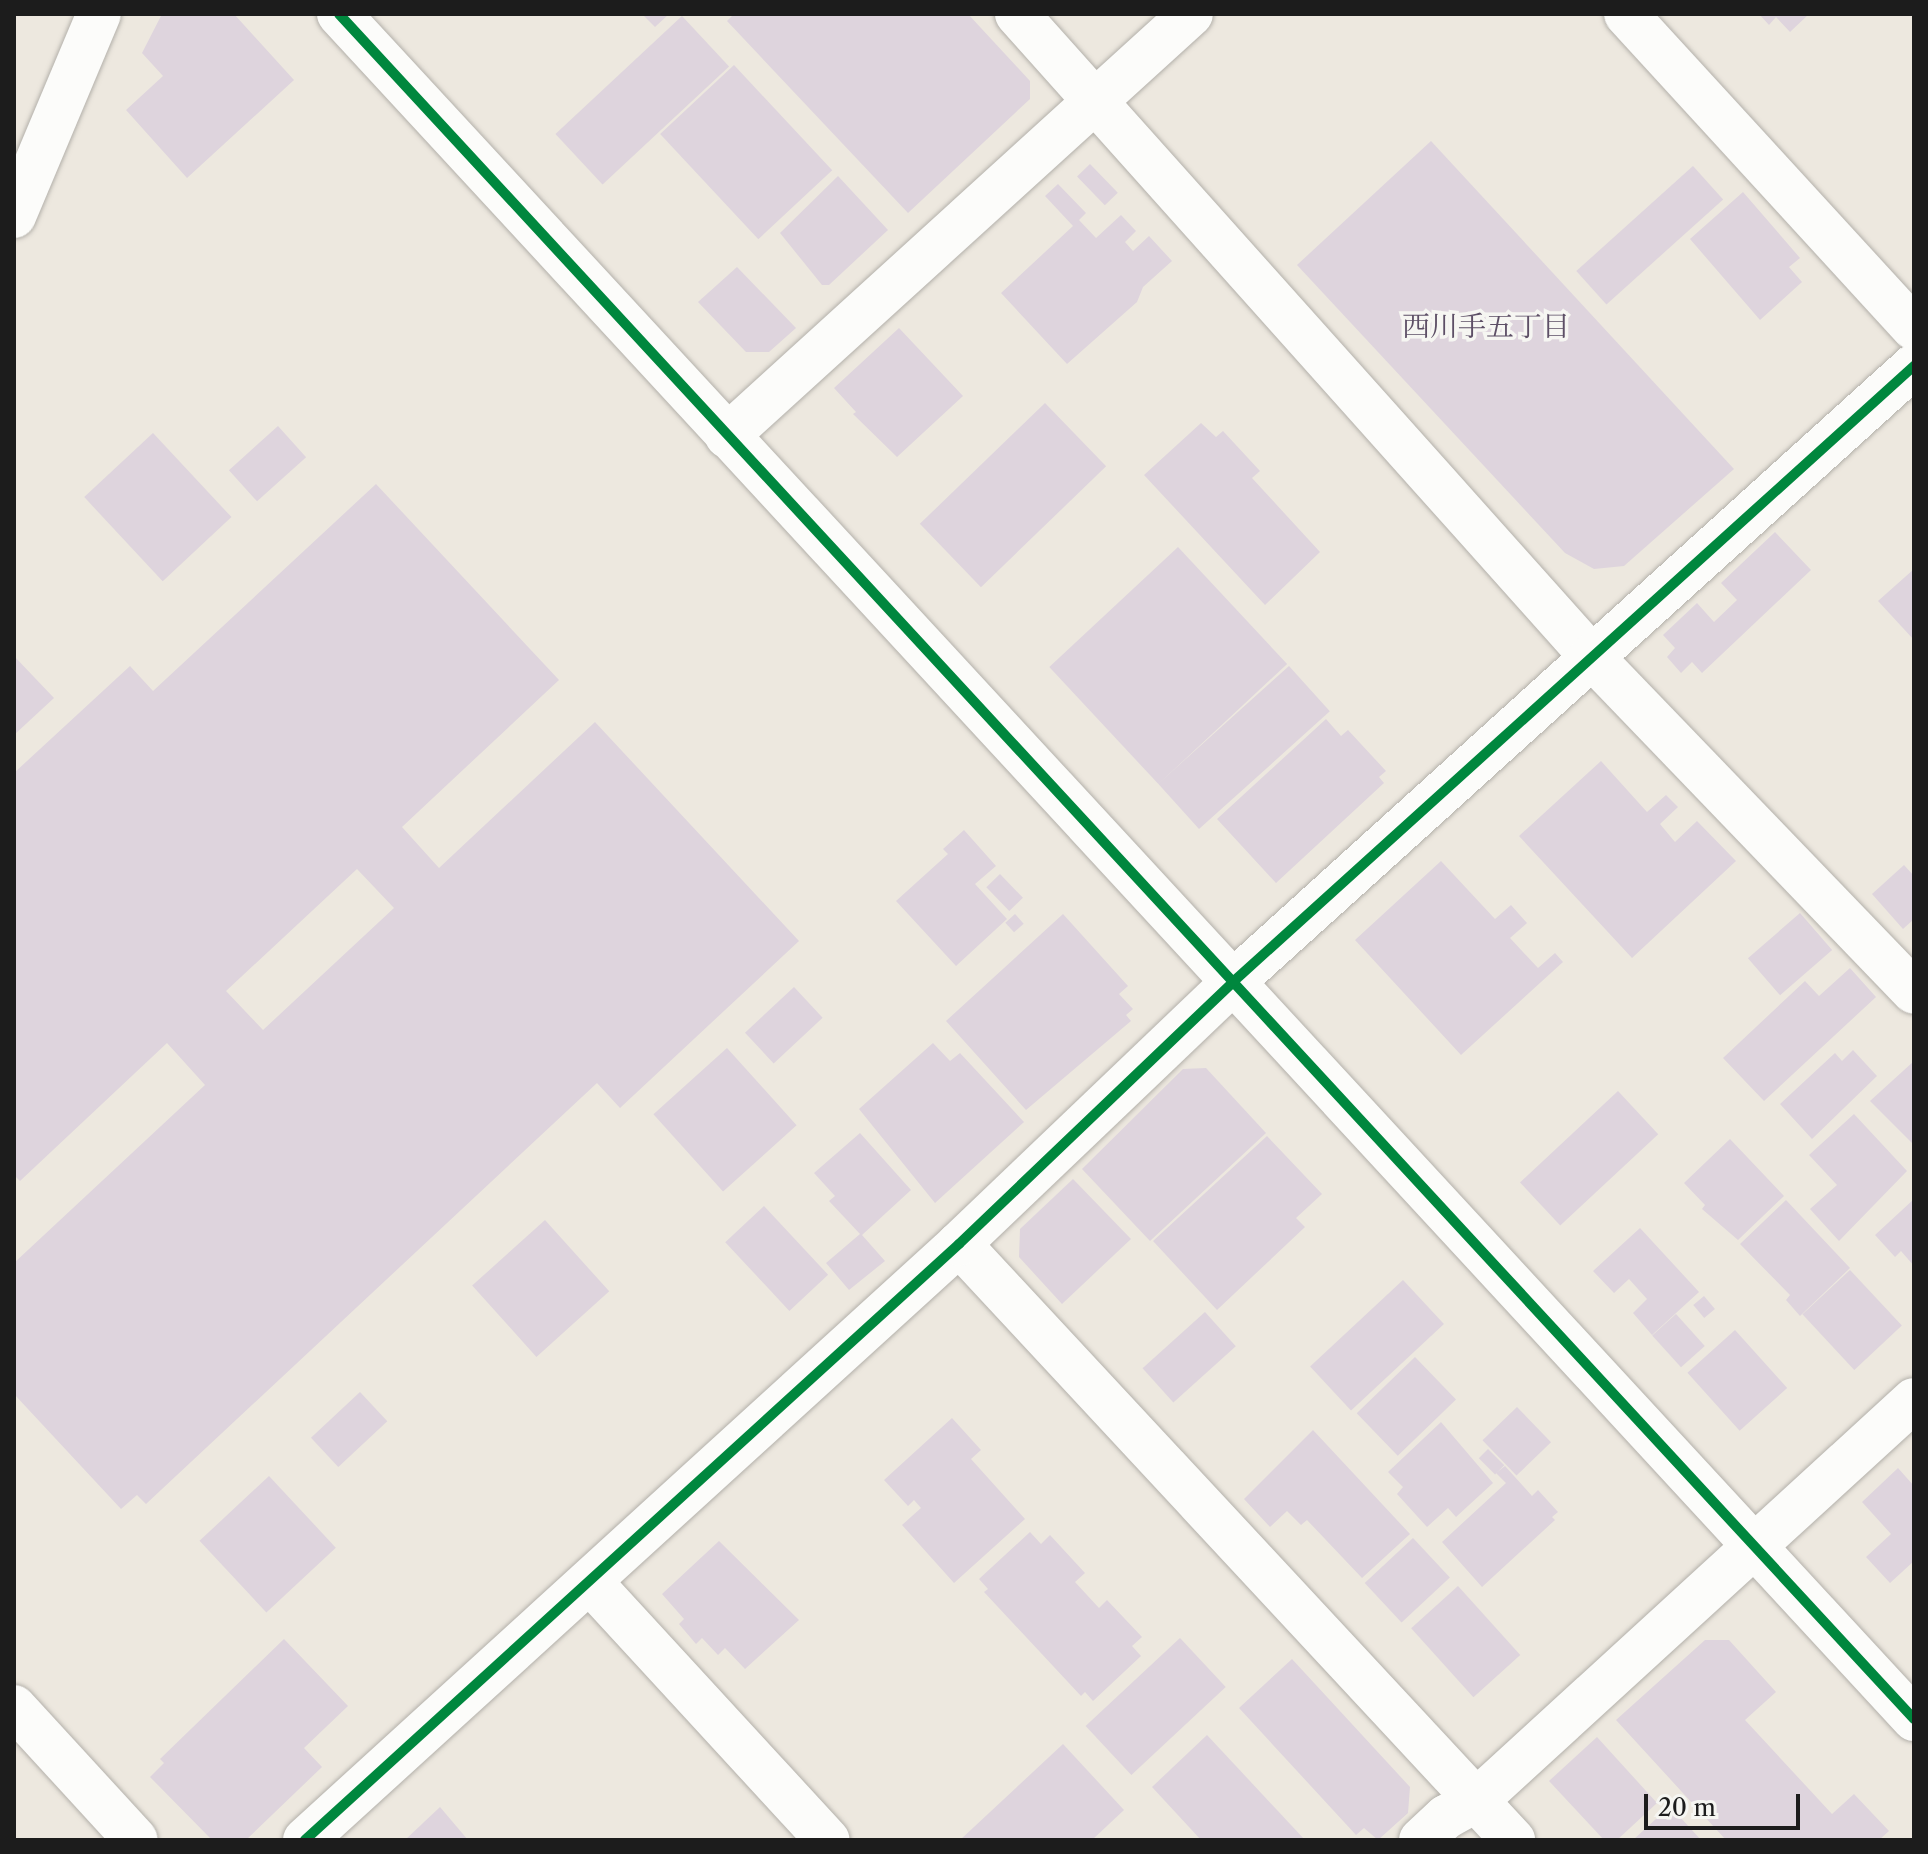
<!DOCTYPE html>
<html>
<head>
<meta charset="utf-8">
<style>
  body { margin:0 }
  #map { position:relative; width:1928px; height:1854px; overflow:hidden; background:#ede8df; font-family:"Libre Caslon Text","Noto Serif JP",serif }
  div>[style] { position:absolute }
  .building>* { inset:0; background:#ded4dd; transform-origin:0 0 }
  .roads { filter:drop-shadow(0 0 2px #b3b0aa) drop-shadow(0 0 2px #b3b0aa) }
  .street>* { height:44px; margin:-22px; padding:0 22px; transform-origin:22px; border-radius:22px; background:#fcfcfa }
  .secondary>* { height:44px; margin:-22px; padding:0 22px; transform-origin:22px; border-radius:22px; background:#fcfcfa }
  .cycleway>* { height:10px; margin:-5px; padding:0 5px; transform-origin:5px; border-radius:5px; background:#00873e }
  span { translate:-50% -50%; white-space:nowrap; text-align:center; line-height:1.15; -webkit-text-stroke:7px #f6f6f2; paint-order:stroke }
  .neighbourhood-label { font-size:28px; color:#5d4f66 }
  .frame { position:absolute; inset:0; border:16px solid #1c1c1c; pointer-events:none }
  .scale { position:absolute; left:1644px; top:1794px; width:156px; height:36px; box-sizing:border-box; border:4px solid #1c1c1c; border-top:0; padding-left:10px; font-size:24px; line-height:28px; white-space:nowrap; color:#1c1c1c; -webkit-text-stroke:6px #f6f6f2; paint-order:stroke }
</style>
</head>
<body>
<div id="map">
  <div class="building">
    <i style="clip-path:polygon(162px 14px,234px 14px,294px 80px,187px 178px,126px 110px,163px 76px,142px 53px)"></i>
    <i style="clip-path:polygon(642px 14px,669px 14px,655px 27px)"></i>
    <i style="clip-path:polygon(734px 14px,968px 14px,1030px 81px,1030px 99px,908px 213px,727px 21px)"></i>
    <i style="clip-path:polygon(1759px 14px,1809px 14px,1790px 32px,1776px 17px,1769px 25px)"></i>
    <i style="left:682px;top:16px;width:69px;height:173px;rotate:47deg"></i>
    <i style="left:734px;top:65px;width:144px;height:101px;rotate:47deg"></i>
    <i style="clip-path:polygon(1431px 141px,1734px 469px,1624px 566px,1594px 569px,1565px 553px,1297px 265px)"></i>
    <i style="left:1090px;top:164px;width:40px;height:18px;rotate:46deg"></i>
    <i style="left:1693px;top:166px;width:45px;height:157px;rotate:48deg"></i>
    <i style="clip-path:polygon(838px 176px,888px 230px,829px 285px,822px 285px,780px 233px)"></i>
    <i style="clip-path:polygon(1058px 184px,1086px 213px,1079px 220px,1096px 238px,1121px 215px,1136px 231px,1125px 242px,1133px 251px,1149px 236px,1172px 261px,1143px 287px,1137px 302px,1067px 364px,1001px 293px,1073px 226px,1045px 196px)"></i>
    <i style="clip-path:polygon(1743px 192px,1800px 258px,1789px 267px,1802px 282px,1760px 320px,1690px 239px)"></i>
    <i style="clip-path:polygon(737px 267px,796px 328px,769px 352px,746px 352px,698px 302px)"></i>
    <i style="clip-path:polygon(899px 328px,963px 396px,897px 457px,853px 414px,856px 412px,834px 388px)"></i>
    <i style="left:1045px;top:403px;width:88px;height:174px;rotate:46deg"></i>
    <i style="clip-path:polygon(1201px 423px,1216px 437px,1223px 431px,1260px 471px,1252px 478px,1320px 552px,1265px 605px,1144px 475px)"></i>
    <i style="left:278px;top:426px;width:42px;height:66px;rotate:48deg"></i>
    <i style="left:153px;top:433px;width:115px;height:94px;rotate:47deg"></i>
    <i style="clip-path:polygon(evenodd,376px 484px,559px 680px,402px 827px,439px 868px,595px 722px,799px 941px,620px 1108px,597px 1083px,146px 1504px,137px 1495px,121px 1509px,14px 1394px,14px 1263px,205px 1085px,167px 1043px,20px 1181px,14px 1175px,14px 773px,130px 666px,153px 691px,376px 484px,357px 869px,394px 908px,263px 1030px,226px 991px,357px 869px)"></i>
    <i style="clip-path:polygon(1775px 532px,1811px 570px,1702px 673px,1692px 662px,1681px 673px,1667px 657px,1675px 648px,1663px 635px,1697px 603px,1714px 622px,1737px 600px,1721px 583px)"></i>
    <i style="left:1178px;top:547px;width:160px;height:176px;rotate:47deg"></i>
    <i style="clip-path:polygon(1914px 569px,1914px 640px,1878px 601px)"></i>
    <i style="clip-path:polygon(14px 656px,54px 698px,14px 735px)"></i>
    <i style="left:1289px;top:666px;width:61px;height:176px;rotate:48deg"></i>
    <i style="clip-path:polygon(1326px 719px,1341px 736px,1348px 730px,1386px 771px,1379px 777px,1384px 783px,1276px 883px,1217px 819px)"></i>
    <i style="clip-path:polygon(1601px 761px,1647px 812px,1666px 795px,1678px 807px,1660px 824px,1675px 842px,1697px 821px,1736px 861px,1632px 958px,1519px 836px)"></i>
    <i style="clip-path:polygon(964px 830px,996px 866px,975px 884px,1007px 919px,956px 966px,896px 901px,948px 854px,943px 849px)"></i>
    <i style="clip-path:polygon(1441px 861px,1495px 919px,1511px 905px,1527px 923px,1510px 938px,1538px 968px,1555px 953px,1563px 962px,1461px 1055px,1355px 940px)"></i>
    <i style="clip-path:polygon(1904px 865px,1914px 876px,1914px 919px,1903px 929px,1872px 894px)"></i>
    <i style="left:1000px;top:874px;width:33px;height:19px;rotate:46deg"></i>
    <i style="left:1800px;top:913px;width:49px;height:69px;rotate:49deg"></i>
    <i style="left:1015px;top:914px;width:13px;height:13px;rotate:48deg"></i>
    <i style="clip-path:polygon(1063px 914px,1128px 986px,1119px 994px,1133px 1009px,1126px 1015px,1131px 1021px,1026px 1110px,946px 1021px)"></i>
    <i style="clip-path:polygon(1850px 968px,1876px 997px,1764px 1101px,1723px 1058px,1805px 981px,1819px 996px)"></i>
    <i style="left:794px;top:987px;width:42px;height:67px;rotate:47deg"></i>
    <i style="clip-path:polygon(933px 1043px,950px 1061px,960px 1053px,1024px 1122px,935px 1203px,859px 1109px)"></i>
    <i style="left:727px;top:1048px;width:104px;height:99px;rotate:48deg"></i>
    <i style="clip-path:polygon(1853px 1050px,1877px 1076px,1812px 1139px,1780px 1104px,1835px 1053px,1842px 1061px)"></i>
    <i style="clip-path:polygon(1914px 1061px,1914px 1141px,1912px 1143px,1870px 1101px)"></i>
    <i style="clip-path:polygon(1206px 1068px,1266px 1133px,1150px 1241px,1082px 1169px,1183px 1069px)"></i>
    <i style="left:1618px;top:1091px;width:59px;height:134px;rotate:47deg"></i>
    <i style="clip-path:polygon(1854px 1114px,1907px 1171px,1839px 1241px,1810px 1209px,1837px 1185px,1809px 1155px)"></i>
    <i style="clip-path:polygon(860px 1133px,911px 1190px,862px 1235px,885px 1261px,849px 1290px,826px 1263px,860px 1234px,829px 1201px,835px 1196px,814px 1173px)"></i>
    <i style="clip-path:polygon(1267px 1136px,1322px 1194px,1296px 1218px,1305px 1227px,1217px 1310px,1153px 1241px)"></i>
    <i style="clip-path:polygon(1730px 1139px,1784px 1196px,1738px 1240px,1702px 1209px,1705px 1205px,1684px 1183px)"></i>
    <i style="clip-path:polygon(1073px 1179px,1131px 1239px,1062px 1304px,1019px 1257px,1020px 1229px)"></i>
    <i style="clip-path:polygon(1914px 1199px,1914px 1266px,1901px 1251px,1895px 1257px,1875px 1235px)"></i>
    <i style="clip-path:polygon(1786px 1200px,1850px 1268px,1800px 1316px,1786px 1300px,1790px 1295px,1740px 1244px)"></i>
    <i style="left:764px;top:1206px;width:94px;height:53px;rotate:47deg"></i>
    <i style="left:545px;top:1220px;width:96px;height:98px;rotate:48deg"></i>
    <i style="clip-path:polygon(1640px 1228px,1699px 1292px,1652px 1335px,1633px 1313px,1647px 1299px,1629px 1279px,1614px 1293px,1593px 1271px)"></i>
    <i style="left:1850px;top:1270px;width:76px;height:65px;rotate:47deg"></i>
    <i style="left:1403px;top:1280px;width:60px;height:127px;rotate:47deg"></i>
    <i style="left:1704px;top:1296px;width:17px;height:14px;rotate:50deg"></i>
    <i style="left:1205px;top:1312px;width:46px;height:84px;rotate:48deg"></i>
    <i style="left:1676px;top:1314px;width:43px;height:32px;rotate:48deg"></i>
    <i style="left:1735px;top:1330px;width:78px;height:64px;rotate:48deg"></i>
    <i style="left:1415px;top:1357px;width:59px;height:81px;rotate:46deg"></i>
    <i style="left:360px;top:1392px;width:40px;height:67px;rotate:47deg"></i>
    <i style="left:1517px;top:1407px;width:49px;height:48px;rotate:46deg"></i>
    <i style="clip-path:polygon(952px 1418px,981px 1450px,971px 1459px,1025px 1519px,954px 1583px,902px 1525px,921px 1508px,914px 1500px,908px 1506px,884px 1480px)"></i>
    <i style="clip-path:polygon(1441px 1422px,1493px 1483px,1456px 1517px,1448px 1508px,1427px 1527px,1397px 1494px,1403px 1487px,1388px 1472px)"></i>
    <i style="clip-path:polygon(1313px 1430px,1410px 1534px,1362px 1578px,1307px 1520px,1301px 1525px,1287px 1511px,1270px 1527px,1244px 1499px)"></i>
    <i style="left:1488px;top:1449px;width:23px;height:13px;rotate:45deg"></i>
    <i style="clip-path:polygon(1505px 1466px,1532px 1496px,1538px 1490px,1558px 1512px,1552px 1517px,1555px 1520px,1482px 1587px,1442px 1542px,1506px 1483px,1496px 1473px)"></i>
    <i style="clip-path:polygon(1898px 1468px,1914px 1486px,1914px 1561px,1890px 1583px,1866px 1557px,1891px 1534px,1862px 1502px)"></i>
    <i style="left:269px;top:1476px;width:98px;height:95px;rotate:47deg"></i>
    <i style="clip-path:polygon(1030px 1532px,1041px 1544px,1050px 1535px,1085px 1573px,1075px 1582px,1099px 1608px,1107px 1600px,1142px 1637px,1132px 1646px,1141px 1656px,1093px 1701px,1085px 1692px,1081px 1696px,984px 1592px,988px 1589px,979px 1579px)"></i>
    <i style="left:1413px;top:1538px;width:54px;height:66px;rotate:47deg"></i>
    <i style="clip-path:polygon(719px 1541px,799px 1620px,745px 1669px,725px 1648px,718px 1655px,702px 1638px,696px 1644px,679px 1624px,684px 1619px,662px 1594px)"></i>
    <i style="left:1458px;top:1586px;width:93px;height:63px;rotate:48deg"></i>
    <i style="left:1180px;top:1638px;width:67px;height:129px;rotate:47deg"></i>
    <i style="clip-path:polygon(284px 1639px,348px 1706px,304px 1748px,322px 1767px,246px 1840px,212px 1840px,150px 1777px,164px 1763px,160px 1759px)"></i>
    <i style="clip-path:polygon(1705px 1640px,1729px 1640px,1776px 1692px,1745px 1720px,1832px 1814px,1854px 1794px,1889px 1831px,1879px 1840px,1726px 1840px,1616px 1720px)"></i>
    <i style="clip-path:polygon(1292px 1659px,1410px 1787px,1408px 1813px,1378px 1840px,1364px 1828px,1356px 1835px,1239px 1708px)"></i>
    <i style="clip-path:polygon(1207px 1735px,1305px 1840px,1201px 1840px,1152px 1787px)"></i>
    <i style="clip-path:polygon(1597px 1737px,1657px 1803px,1617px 1840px,1604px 1840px,1549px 1781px)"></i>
    <i style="clip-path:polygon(1063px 1744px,1124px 1810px,1092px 1840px,960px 1840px)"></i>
    <i style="clip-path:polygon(1670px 1806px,1701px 1840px,1633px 1840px)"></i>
    <i style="clip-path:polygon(440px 1807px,468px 1840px,405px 1840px)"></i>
  </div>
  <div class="roads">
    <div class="street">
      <i style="left:1017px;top:14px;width:861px;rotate:48.2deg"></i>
      <i style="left:1591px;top:656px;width:466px;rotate:46.1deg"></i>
      <i style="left:1626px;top:14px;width:426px;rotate:47.5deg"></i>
      <i style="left:14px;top:216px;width:219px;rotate:-67.2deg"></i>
      <i style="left:727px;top:436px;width:627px;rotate:-42.29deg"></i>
      <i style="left:959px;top:1244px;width:814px;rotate:47.09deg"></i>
      <i style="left:592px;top:1584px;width:348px;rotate:47.4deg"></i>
      <i style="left:305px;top:1840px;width:885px;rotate:-42.34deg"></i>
      <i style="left:959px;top:1244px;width:381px;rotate:-43.7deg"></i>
      <i style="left:1234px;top:981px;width:917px;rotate:-42.13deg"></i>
      <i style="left:1421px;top:1840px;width:34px;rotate:-43deg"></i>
      <i style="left:1446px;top:1817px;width:35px;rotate:-29deg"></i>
      <i style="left:1477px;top:1800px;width:592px;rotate:-42.47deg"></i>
    </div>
    <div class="secondary">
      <i style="left:339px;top:14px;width:2321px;rotate:47.27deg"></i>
      <i style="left:14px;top:1707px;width:180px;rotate:47.5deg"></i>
    </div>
  </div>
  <div class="cycleway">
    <i style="left:339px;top:14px;width:2321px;rotate:47.27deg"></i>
    <i style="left:305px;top:1840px;width:885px;rotate:-42.34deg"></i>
    <i style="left:959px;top:1244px;width:381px;rotate:-43.7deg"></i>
    <i style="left:1234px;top:981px;width:917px;rotate:-42.13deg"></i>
  </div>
  <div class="neighbourhood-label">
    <span style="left:1486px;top:326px">西川手五丁目</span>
  </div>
  <div class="frame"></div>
  <div class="scale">20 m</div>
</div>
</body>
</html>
